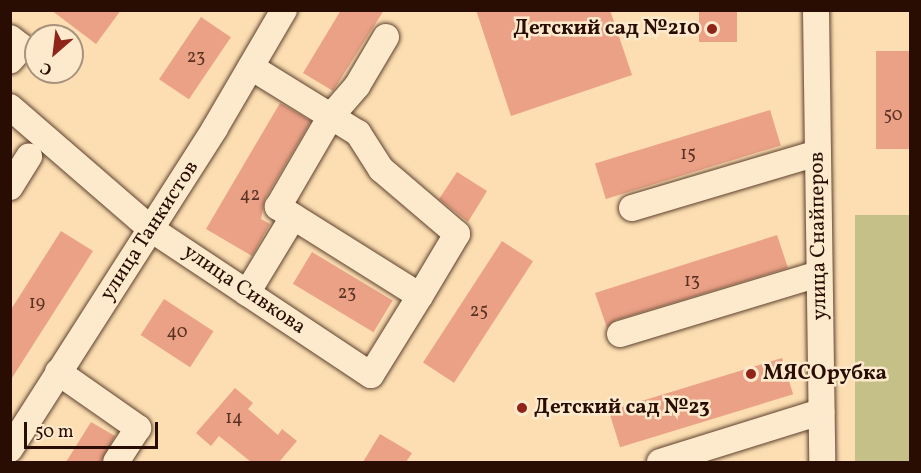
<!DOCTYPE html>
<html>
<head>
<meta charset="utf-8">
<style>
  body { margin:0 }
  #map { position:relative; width:921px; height:473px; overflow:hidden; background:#fcdeb2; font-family:Vollkorn,serif }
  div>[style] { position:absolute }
  .green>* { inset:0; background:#c5c088; transform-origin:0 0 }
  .building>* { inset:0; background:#eaa186; transform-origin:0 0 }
  .roads { filter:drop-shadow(0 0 2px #5e412e) drop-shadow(0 0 2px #5e412e) }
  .minor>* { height:26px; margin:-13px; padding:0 13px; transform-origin:13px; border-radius:13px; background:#fdeacd }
  .dots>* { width:16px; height:16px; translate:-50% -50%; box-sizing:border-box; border:3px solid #fdeacd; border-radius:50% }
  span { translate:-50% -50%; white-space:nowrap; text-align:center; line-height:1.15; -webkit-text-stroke:5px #fdeacd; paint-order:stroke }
  .number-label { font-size:18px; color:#5a3223 }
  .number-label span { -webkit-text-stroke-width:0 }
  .poi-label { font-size:21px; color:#2a0d02; font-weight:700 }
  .right { translate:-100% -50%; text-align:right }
  .left { translate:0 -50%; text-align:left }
  .street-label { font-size:21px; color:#2a0d02 }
  .frame { position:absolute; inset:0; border:12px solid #2a0d02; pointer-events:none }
  .north { position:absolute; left:24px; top:24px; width:60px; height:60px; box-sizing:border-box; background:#fdeacd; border:2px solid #a9927c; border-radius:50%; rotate:208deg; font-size:16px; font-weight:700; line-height:24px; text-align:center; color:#2a0d02 }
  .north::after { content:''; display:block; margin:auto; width:21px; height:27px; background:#8f2418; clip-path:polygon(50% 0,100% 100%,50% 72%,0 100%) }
  .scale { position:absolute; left:24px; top:422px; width:134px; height:27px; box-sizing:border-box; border:3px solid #2a0d02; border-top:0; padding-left:8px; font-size:18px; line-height:21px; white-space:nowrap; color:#2a0d02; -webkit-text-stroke:4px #fdeacd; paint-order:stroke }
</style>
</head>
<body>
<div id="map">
  <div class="green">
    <i style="left:855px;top:215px;width:55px;height:247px"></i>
  </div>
  <div class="building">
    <i style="clip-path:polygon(51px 10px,121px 10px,96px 44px)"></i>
    <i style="clip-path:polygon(341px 10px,384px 10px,333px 91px,303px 73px)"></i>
    <i style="clip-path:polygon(476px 10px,610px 10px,632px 75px,511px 116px)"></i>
    <i style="left:699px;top:10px;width:38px;height:32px"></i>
    <i style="left:201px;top:17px;width:36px;height:75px;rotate:34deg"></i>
    <i style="left:876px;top:51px;width:34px;height:98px"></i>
    <i style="clip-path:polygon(280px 103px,311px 121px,265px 199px,261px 219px,270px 224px,252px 256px,206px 229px)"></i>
    <i style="left:770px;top:110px;width:37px;height:183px;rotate:73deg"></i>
    <i style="clip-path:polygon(457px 172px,487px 191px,468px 222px,439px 199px)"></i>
    <i style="clip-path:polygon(61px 231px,93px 251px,10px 381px,10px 311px)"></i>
    <i style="clip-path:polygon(777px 235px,788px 268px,616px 320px,607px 328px,595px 293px)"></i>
    <i style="left:502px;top:241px;width:37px;height:145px;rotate:33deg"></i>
    <i style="left:312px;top:252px;width:94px;height:37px;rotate:31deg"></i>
    <i style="left:164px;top:299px;width:59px;height:43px;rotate:33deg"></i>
    <i style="left:782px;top:358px;width:38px;height:181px;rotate:73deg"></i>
    <i style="clip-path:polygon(235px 388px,253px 403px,248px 409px,278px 435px,282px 429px,297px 441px,279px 462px,251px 462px,219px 436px,211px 446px,196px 433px)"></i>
    <i style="clip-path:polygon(91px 422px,115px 436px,101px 462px,66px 462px)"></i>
    <i style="clip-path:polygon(380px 434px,412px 453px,406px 462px,363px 462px)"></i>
  </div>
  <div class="roads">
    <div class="minor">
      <i style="left:816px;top:10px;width:452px;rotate:89.2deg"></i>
      <i style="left:10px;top:38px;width:15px;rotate:37deg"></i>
      <i style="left:22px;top:47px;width:18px;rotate:131deg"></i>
      <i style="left:251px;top:67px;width:126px;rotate:31.7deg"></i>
      <i style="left:358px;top:133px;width:43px;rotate:57.4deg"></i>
      <i style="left:381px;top:169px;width:100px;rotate:40.5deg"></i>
      <i style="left:457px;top:234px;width:72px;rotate:120.8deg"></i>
      <i style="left:10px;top:107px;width:186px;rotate:40.9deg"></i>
      <i style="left:151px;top:229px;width:264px;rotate:33.6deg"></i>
      <i style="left:371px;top:375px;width:93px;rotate:-58.2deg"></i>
      <i style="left:420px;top:296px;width:168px;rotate:-147.9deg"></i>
      <i style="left:278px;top:207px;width:105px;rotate:-59.8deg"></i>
      <i style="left:331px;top:116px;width:40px;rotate:-49deg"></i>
      <i style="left:357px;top:86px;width:57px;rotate:-59.4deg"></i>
      <i style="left:10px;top:187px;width:36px;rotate:-58deg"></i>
      <i style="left:632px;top:208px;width:194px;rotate:-16.5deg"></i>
      <i style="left:247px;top:293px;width:89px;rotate:-58.8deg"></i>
      <i style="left:620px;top:334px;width:208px;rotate:-16.8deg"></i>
      <i style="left:58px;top:372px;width:98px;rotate:35deg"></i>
      <i style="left:138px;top:428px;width:40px;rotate:122.9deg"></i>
      <i style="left:10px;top:449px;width:381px;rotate:-57.4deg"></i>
      <i style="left:215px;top:128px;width:137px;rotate:-59.7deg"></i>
      <i style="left:660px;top:462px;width:169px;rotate:-17.3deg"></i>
    </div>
  </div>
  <div class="dots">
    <i style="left:712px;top:29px;background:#8f2418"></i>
    <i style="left:751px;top:374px;background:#8f2418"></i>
    <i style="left:522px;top:408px;background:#8f2418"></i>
  </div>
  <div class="number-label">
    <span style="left:196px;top:58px">23</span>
    <span style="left:893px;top:116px">50</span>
    <span style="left:688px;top:155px">15</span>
    <span style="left:250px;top:196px">42</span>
    <span style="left:692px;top:282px">13</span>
    <span style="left:347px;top:294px">23</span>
    <span style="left:37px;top:304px">19</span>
    <span style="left:479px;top:312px">25</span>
    <span style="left:177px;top:333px">40</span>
    <span style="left:234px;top:419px">14</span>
  </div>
  <div class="poi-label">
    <span class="right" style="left:700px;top:29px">Детский сад №210</span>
    <span class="left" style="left:763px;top:374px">МЯСОрубка</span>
    <span class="left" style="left:534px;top:408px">Детский сад №23</span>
  </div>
  <div class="street-label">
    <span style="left:150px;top:231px;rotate:-57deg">улица Танкистов</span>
    <span style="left:819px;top:236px;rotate:-91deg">улица Снайперов</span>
    <span style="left:244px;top:290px;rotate:34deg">улица Сивкова</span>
  </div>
  <div class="frame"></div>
  <div class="north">С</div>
  <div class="scale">50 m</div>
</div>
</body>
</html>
